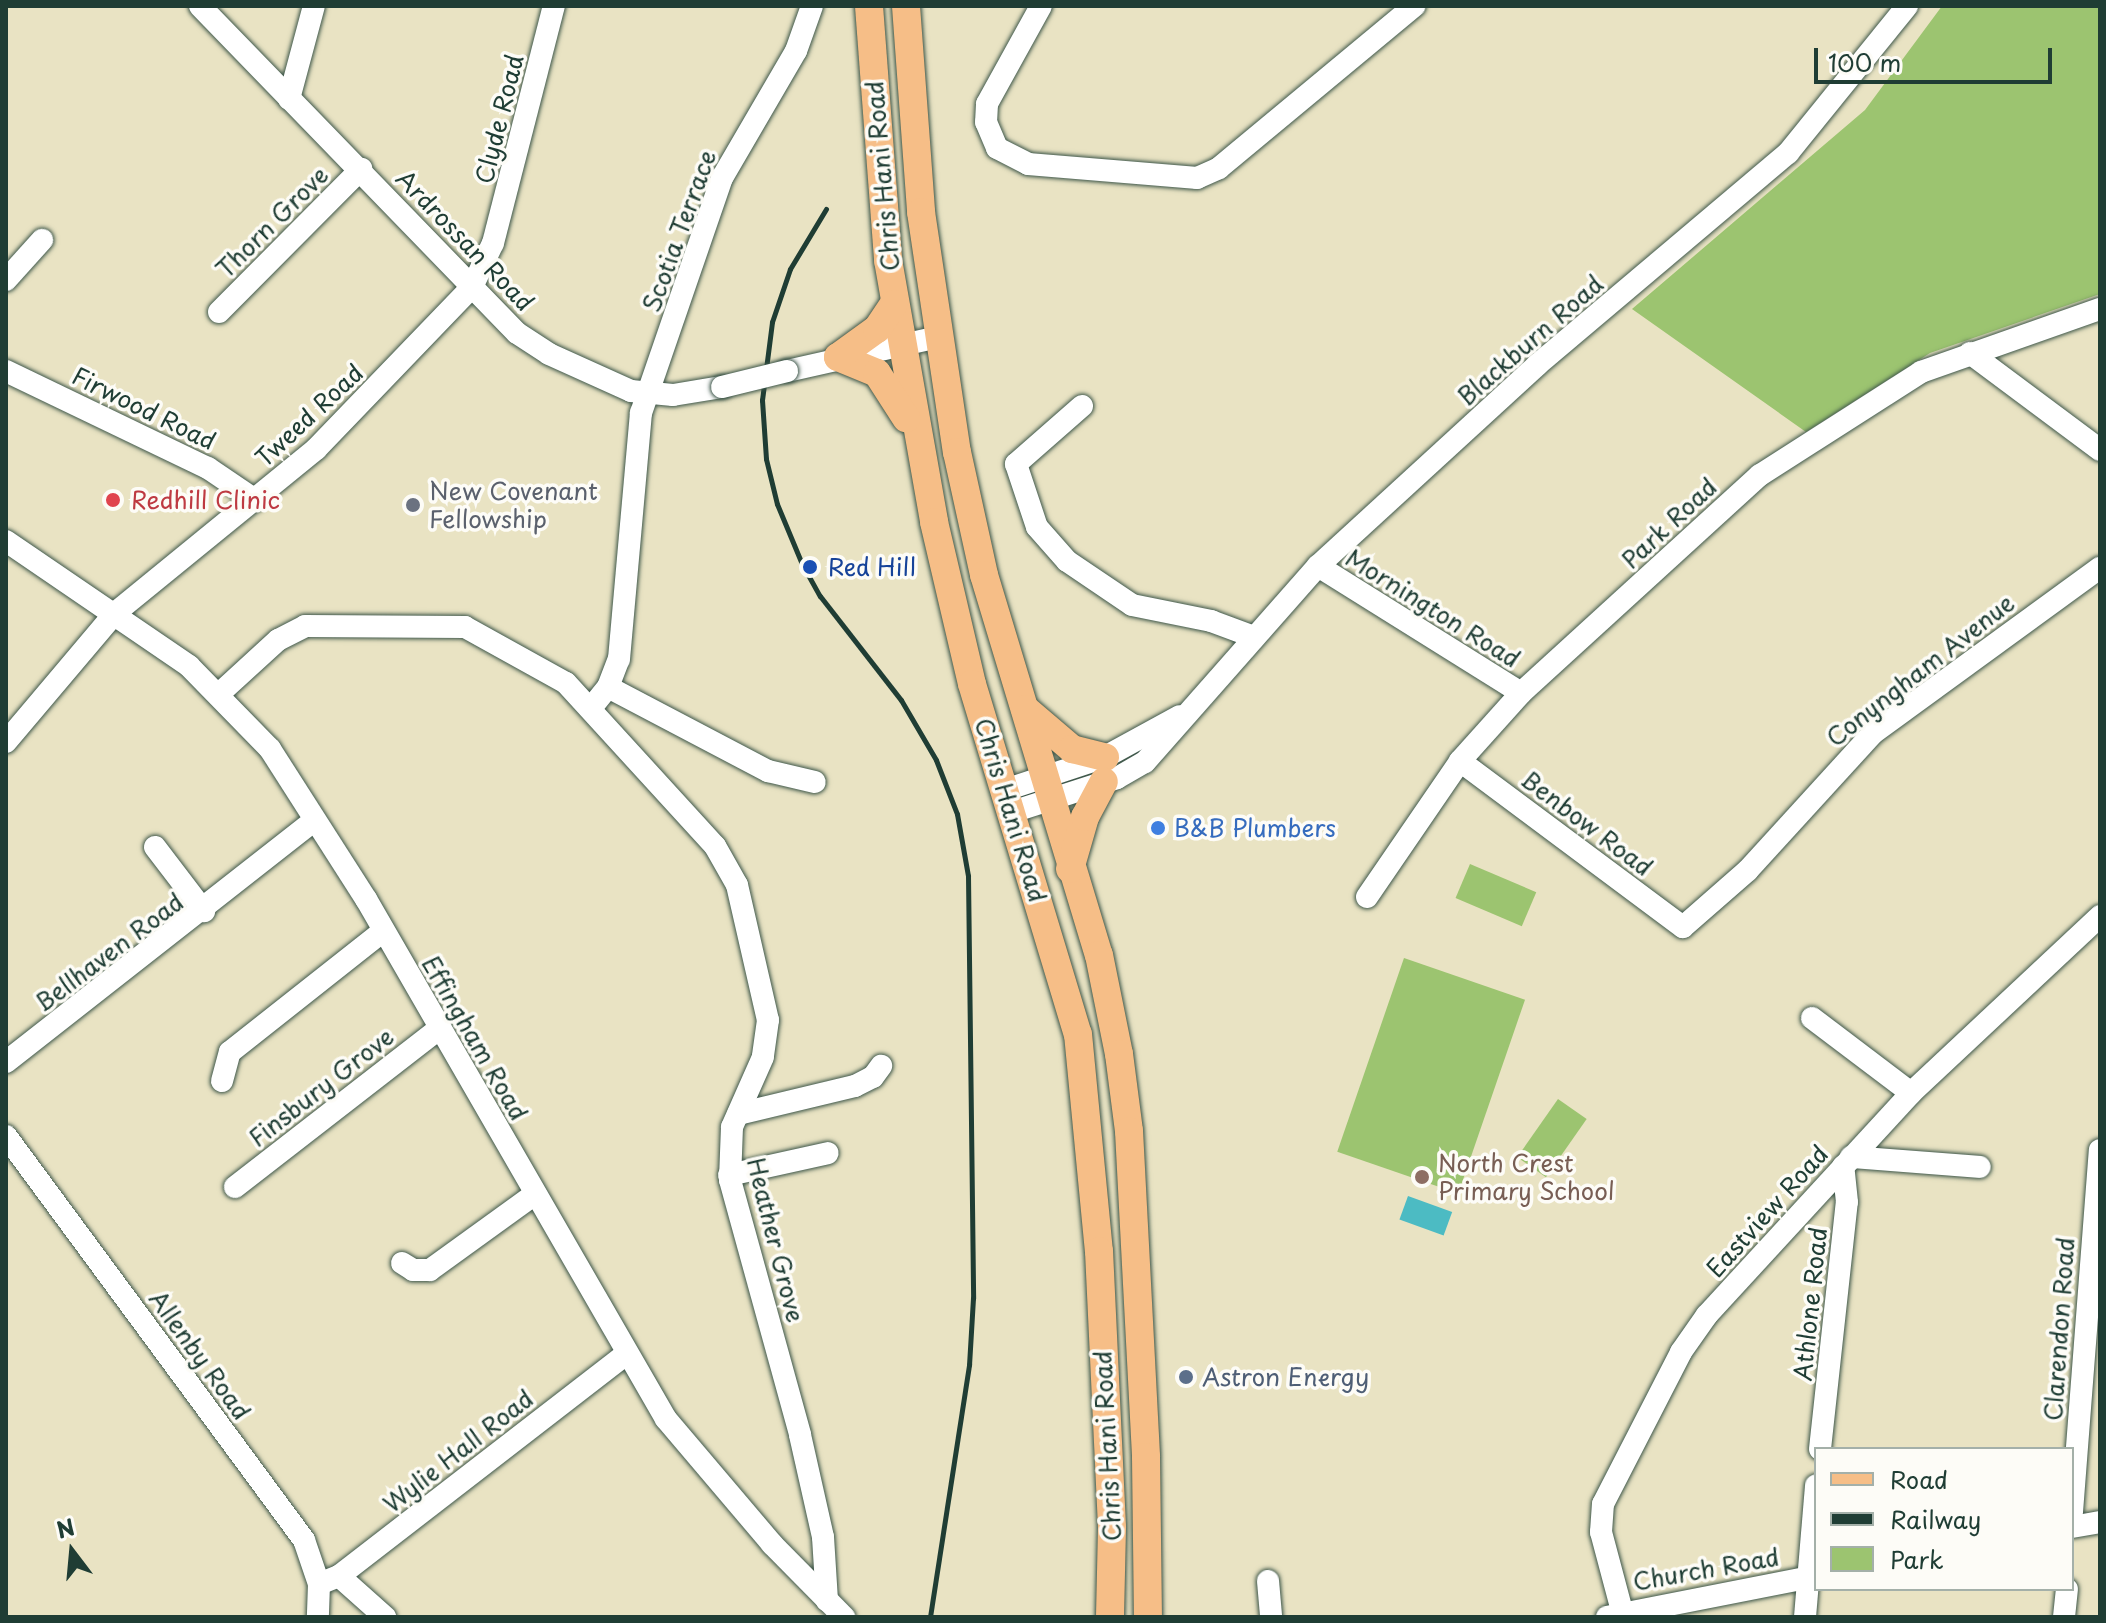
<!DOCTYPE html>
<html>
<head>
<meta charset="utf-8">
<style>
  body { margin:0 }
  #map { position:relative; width:2106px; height:1623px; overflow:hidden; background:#e9e3c3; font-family:"Playpen Sans",sans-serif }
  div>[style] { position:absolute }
  .green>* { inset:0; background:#9cc470; transform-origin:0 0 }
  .water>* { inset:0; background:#4cbbc3; transform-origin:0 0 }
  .roads { filter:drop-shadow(0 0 2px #3d5649) drop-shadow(0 0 2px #3d5649) }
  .minor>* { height:22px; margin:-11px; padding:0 11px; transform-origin:11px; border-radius:11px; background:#fff }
  .major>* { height:28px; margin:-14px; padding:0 14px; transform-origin:14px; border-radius:14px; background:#f6be87 }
  .rail>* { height:5px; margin:-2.5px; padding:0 2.5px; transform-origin:2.5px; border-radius:2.5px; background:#1f3d34 }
  .bridges { filter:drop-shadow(0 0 2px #3d5649) drop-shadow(0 0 2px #3d5649) }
  .minor-bridge>* { height:22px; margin:-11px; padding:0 11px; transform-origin:11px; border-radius:11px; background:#fff }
  .dots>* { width:22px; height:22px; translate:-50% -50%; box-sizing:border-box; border:4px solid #fdfcf7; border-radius:50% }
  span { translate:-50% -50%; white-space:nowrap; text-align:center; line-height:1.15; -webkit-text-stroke:7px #fdfcf7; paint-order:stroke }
  .street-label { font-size:24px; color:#1f3d34 }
  .worship-label { font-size:24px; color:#5b616d }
  .left { translate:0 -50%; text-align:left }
  .health-label { font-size:24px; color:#be3a42 }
  .transit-label { font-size:24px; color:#164399 }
  .shop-label { font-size:24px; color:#366cbe }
  .education-label { font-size:24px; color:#785e54 }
  .service-label { font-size:24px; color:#4e5e75 }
  .frame { position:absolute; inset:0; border:8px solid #1f3d34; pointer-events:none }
  .legend { position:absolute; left:1814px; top:1447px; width:260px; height:144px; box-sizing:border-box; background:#fdfcf7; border:2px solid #a4b0a9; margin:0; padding:10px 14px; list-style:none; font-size:24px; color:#1f3d34 }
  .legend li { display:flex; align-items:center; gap:16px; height:40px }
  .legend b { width:40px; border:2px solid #a4b0a9 }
  .north { position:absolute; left:32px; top:1511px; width:80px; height:80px; -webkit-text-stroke:6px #fdfcf7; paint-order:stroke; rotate:344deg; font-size:22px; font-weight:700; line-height:32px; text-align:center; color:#1f3d34 }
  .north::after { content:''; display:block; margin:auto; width:28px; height:36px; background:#1f3d34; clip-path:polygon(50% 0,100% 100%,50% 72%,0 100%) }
  .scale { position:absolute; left:1814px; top:48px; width:238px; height:36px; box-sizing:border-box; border:4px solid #1f3d34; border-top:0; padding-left:10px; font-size:24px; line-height:28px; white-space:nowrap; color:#1f3d34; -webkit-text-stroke:6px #fdfcf7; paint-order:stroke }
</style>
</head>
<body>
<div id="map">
  <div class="green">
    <i style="clip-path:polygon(1942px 6px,2100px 6px,2100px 294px,1930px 353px,1806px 432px,1632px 309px,1865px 110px)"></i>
    <i style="left:1470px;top:864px;width:72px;height:37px;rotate:23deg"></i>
    <i style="left:1404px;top:958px;width:128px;height:205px;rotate:19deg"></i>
    <i style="left:1558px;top:1099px;width:35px;height:71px;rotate:35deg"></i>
  </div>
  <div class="water">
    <i style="left:1408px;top:1196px;width:47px;height:25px;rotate:20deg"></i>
  </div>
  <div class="roads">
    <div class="minor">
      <i style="left:200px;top:6px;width:455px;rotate:45.9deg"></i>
      <i style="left:517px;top:333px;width:38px;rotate:33deg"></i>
      <i style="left:549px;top:354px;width:90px;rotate:24.3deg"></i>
      <i style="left:631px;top:391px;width:42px;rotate:5.4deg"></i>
      <i style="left:673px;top:395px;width:50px;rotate:-9.3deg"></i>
      <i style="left:1041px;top:6px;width:112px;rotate:118.9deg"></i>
      <i style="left:987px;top:104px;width:18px;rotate:93deg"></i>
      <i style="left:986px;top:122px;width:28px;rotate:67deg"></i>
      <i style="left:997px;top:148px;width:35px;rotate:27deg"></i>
      <i style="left:1028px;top:164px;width:170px;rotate:4.7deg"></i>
      <i style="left:1197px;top:178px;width:24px;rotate:-24deg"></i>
      <i style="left:1219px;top:168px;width:254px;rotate:-39.7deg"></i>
      <i style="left:289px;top:99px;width:96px;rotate:-75deg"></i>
      <i style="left:6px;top:280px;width:54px;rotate:-48deg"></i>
      <i style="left:219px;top:312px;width:202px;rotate:-45.2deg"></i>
      <i style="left:1970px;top:353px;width:162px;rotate:36.7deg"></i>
      <i style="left:6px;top:371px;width:224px;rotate:25.7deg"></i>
      <i style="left:208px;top:468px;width:57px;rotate:34.2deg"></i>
      <i style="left:787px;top:371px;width:155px;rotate:-12.7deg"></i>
      <i style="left:1082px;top:406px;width:88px;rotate:138.7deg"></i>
      <i style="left:1016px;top:464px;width:66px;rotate:71.6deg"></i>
      <i style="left:1037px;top:527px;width:45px;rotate:48.6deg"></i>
      <i style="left:1067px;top:561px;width:78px;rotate:34.1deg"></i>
      <i style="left:1132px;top:605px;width:81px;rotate:11.4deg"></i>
      <i style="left:1211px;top:621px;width:46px;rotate:20.4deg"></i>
      <i style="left:6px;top:541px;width:222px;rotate:34.3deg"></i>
      <i style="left:189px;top:666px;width:116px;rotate:45.7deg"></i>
      <i style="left:270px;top:749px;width:178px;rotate:57.4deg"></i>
      <i style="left:366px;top:899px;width:600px;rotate:60.02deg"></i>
      <i style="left:666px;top:1419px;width:164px;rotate:49.7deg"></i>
      <i style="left:772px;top:1544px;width:103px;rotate:45.4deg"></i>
      <i style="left:1318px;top:566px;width:239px;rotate:32deg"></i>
      <i style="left:608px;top:687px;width:181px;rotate:27.7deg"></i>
      <i style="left:768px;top:771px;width:48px;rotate:13.2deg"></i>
      <i style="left:220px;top:693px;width:79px;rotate:-42.4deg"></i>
      <i style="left:278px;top:640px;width:30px;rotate:-27deg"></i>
      <i style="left:305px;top:626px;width:160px;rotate:0.4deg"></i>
      <i style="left:465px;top:627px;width:115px;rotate:29deg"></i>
      <i style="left:566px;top:683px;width:221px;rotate:47.6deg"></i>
      <i style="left:715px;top:846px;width:45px;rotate:60.6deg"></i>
      <i style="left:737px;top:885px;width:139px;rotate:77.1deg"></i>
      <i style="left:768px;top:1020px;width:37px;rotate:98deg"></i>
      <i style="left:763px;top:1057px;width:77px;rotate:113.9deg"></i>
      <i style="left:732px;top:1127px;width:53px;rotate:92.2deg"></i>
      <i style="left:730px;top:1180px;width:264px;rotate:74.6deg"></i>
      <i style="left:800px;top:1435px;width:105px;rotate:77.3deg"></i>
      <i style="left:823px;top:1537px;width:64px;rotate:86.4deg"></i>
      <i style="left:591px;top:708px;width:27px;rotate:-51deg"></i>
      <i style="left:608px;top:687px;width:30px;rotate:-69deg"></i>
      <i style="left:619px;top:659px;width:247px;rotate:-84.9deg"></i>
      <i style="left:641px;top:413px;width:249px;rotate:-71deg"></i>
      <i style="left:722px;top:178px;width:147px;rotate:-59.8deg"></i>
      <i style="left:796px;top:51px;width:48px;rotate:-70.4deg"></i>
      <i style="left:6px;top:742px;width:169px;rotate:-49.8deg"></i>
      <i style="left:115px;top:613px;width:259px;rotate:-39.2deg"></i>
      <i style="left:316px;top:449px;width:225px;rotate:-46.1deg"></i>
      <i style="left:472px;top:287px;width:49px;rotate:-64.5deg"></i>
      <i style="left:493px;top:243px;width:245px;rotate:-75.6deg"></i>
      <i style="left:1460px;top:761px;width:278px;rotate:36.7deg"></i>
      <i style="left:1683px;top:927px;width:86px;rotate:-41.2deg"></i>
      <i style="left:1748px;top:870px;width:184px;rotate:-47.6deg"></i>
      <i style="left:1872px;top:734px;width:282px;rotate:-36.1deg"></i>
      <i style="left:1005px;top:790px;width:105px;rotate:-18.3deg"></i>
      <i style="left:1105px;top:757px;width:85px;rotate:-28.7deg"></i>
      <i style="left:1012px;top:812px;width:110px;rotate:-17.9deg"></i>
      <i style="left:1117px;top:778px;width:32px;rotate:-30deg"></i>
      <i style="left:1145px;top:762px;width:261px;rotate:-48.6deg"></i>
      <i style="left:1318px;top:566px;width:297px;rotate:-42.5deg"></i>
      <i style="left:1537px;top:365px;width:329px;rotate:-40.2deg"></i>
      <i style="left:1788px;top:153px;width:189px;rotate:-51deg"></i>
      <i style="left:155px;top:847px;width:81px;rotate:52.6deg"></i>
      <i style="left:1367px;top:897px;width:165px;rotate:-55.6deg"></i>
      <i style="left:1460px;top:761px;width:91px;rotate:-48.1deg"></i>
      <i style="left:1521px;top:693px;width:323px;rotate:-42.4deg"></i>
      <i style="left:1760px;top:475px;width:191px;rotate:-32.6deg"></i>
      <i style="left:1921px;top:372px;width:190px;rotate:-19.4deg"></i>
      <i style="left:1812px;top:1018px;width:124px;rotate:37.1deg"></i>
      <i style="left:6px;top:1062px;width:382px;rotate:-38.1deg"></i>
      <i style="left:222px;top:1081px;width:30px;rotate:-75deg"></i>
      <i style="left:230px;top:1052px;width:195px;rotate:-38.3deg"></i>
      <i style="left:738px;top:1114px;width:120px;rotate:-13.5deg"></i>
      <i style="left:855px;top:1086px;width:20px;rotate:-27deg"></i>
      <i style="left:873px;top:1077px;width:14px;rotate:-54deg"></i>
      <i style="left:6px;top:1136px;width:502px;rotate:53.59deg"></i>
      <i style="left:304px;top:1540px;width:46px;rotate:71.2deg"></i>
      <i style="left:319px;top:1584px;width:33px;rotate:92deg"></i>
      <i style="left:1851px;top:1157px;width:129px;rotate:4.4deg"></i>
      <i style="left:729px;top:1175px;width:101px;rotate:-12.5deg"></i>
      <i style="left:235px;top:1187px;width:259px;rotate:-37.8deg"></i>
      <i style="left:402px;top:1263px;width:13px;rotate:32deg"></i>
      <i style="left:413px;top:1270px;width:17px"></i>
      <i style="left:430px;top:1270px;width:130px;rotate:-35.9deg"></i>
      <i style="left:1820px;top:1449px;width:248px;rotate:-83.8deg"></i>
      <i style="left:1847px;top:1202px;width:36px;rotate:-96deg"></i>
      <i style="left:2072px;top:1512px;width:363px;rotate:-85.6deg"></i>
      <i style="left:2072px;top:1527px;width:28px;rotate:-10deg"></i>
      <i style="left:339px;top:1576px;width:62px;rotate:41.7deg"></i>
      <i style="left:1268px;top:1581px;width:36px;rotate:85deg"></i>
      <i style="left:319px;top:1584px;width:22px;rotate:-22deg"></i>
      <i style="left:339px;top:1576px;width:363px;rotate:-37.7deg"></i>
      <i style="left:1622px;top:1611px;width:82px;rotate:-104.9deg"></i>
      <i style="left:1601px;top:1532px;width:28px;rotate:-86deg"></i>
      <i style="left:1603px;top:1504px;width:171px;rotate:-62.8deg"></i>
      <i style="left:1681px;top:1352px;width:45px;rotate:-54.9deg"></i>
      <i style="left:1707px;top:1315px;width:301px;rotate:-47.4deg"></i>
      <i style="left:1911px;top:1093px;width:259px;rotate:-43.1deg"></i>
      <i style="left:1607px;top:1617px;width:213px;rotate:-11.1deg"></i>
      <i style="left:1805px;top:1617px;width:132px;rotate:-85.2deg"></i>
      <i style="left:2064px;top:1617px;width:28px;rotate:-84deg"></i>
    </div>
    <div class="major">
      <i style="left:869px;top:6px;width:255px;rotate:85.7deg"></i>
      <i style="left:888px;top:260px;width:266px;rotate:80deg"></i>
      <i style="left:934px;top:522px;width:166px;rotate:76.8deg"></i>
      <i style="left:972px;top:684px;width:366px;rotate:73.2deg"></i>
      <i style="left:1078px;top:1034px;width:218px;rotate:84.5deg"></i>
      <i style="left:1099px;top:1251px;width:277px;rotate:87.3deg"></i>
      <i style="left:1112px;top:1528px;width:89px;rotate:91.3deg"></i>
      <i style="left:906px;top:6px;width:207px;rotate:85.8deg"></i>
      <i style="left:921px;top:212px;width:243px;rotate:81.5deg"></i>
      <i style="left:957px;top:452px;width:126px;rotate:77.6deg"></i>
      <i style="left:984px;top:575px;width:397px;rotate:73.2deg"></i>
      <i style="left:1099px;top:955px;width:101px;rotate:78.6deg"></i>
      <i style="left:1119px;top:1054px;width:78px;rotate:82.6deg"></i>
      <i style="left:1129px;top:1131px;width:326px;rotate:87deg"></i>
      <i style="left:1146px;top:1457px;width:160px;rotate:89.3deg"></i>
      <i style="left:838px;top:357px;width:42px;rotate:22.3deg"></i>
      <i style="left:877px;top:373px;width:54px;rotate:57.2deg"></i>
      <i style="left:838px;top:357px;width:48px;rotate:-35.7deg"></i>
      <i style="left:877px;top:329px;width:30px;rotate:-56deg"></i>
      <i style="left:1025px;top:709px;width:62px;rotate:40.4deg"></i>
      <i style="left:1072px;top:749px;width:34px;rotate:14deg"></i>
      <i style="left:1070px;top:869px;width:54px;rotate:-73.9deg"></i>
      <i style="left:1085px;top:817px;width:40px;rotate:-62deg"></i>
    </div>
  </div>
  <div class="rail">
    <i style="left:826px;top:209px;width:70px;rotate:121deg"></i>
    <i style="left:790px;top:269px;width:56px;rotate:108.8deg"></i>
    <i style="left:772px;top:322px;width:79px;rotate:97.3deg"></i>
    <i style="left:762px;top:400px;width:59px;rotate:86.1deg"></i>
    <i style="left:766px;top:459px;width:46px;rotate:76.3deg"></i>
    <i style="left:777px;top:504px;width:65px;rotate:67.4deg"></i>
    <i style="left:802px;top:564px;width:37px;rotate:61deg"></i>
    <i style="left:820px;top:596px;width:132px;rotate:52.1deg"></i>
    <i style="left:901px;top:700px;width:69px;rotate:59.7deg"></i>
    <i style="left:936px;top:760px;width:58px;rotate:68.7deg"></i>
    <i style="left:957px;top:814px;width:63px;rotate:79.9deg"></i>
    <i style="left:968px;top:876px;width:422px;rotate:89.3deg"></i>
    <i style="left:973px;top:1298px;width:67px;rotate:93.4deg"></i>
    <i style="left:969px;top:1365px;width:255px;rotate:98.8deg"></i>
  </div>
  <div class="bridges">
    <div class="minor-bridge">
      <i style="left:722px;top:387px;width:67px;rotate:-13.8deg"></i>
    </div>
  </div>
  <div class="dots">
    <i style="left:113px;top:500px;background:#e0444e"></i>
    <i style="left:413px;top:505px;background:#6b7280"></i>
    <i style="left:810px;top:567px;background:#1a4fb4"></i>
    <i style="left:1158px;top:828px;background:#3f7fe0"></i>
    <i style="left:1422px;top:1177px;background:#8d6e63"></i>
    <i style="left:1186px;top:1377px;background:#5c6f8a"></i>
  </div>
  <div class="street-label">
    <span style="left:499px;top:119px;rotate:-76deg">Clyde Road</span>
    <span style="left:882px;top:176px;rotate:-95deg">Chris Hani Road</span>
    <span style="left:272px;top:222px;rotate:-45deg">Thorn Grove</span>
    <span style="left:679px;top:231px;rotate:-70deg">Scotia Terrace</span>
    <span style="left:465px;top:240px;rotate:46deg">Ardrossan Road</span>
    <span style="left:1530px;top:340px;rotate:-41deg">Blackburn Road</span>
    <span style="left:144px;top:408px;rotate:26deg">Firwood Road</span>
    <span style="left:309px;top:415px;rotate:-43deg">Tweed Road</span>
    <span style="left:1669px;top:523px;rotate:-43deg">Park Road</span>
    <span style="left:1433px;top:608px;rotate:32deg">Mornington Road</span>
    <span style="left:1920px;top:670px;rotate:-38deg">Conyngham Avenue</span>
    <span style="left:1011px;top:810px;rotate:73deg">Chris Hani Road</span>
    <span style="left:1587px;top:823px;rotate:37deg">Benbow Road</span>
    <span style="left:109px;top:952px;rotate:-37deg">Bellhaven Road</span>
    <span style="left:475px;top:1038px;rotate:60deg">Effingham Road</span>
    <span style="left:321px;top:1087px;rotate:-38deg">Finsbury Grove</span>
    <span style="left:1767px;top:1211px;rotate:-48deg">Eastview Road</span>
    <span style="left:776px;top:1240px;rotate:76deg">Heather Grove</span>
    <span style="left:1810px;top:1304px;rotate:-84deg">Athlone Road</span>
    <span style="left:2059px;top:1329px;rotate:-86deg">Clarendon Road</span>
    <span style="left:200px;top:1355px;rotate:54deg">Allenby Road</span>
    <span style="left:1107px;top:1446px;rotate:-93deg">Chris Hani Road</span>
    <span style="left:458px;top:1451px;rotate:-38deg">Wylie Hall Road</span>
    <span style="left:1706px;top:1569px;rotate:-10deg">Church Road</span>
  </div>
  <div class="worship-label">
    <span class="left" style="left:429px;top:505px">New Covenant<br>Fellowship</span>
  </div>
  <div class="health-label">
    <span class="left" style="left:131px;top:500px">Redhill Clinic</span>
  </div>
  <div class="transit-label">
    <span class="left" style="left:828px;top:567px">Red Hill</span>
  </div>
  <div class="shop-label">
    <span class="left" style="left:1174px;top:828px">B&amp;B Plumbers</span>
  </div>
  <div class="education-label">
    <span class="left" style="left:1438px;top:1177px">North Crest<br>Primary School</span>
  </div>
  <div class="service-label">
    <span class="left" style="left:1202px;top:1377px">Astron Energy</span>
  </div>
  <div class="frame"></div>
  <ul class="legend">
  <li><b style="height:10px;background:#f6be87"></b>Road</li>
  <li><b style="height:10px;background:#1f3d34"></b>Railway</li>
  <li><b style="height:22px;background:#9cc470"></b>Park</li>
  </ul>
  <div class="north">N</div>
  <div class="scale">100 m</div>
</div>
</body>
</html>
